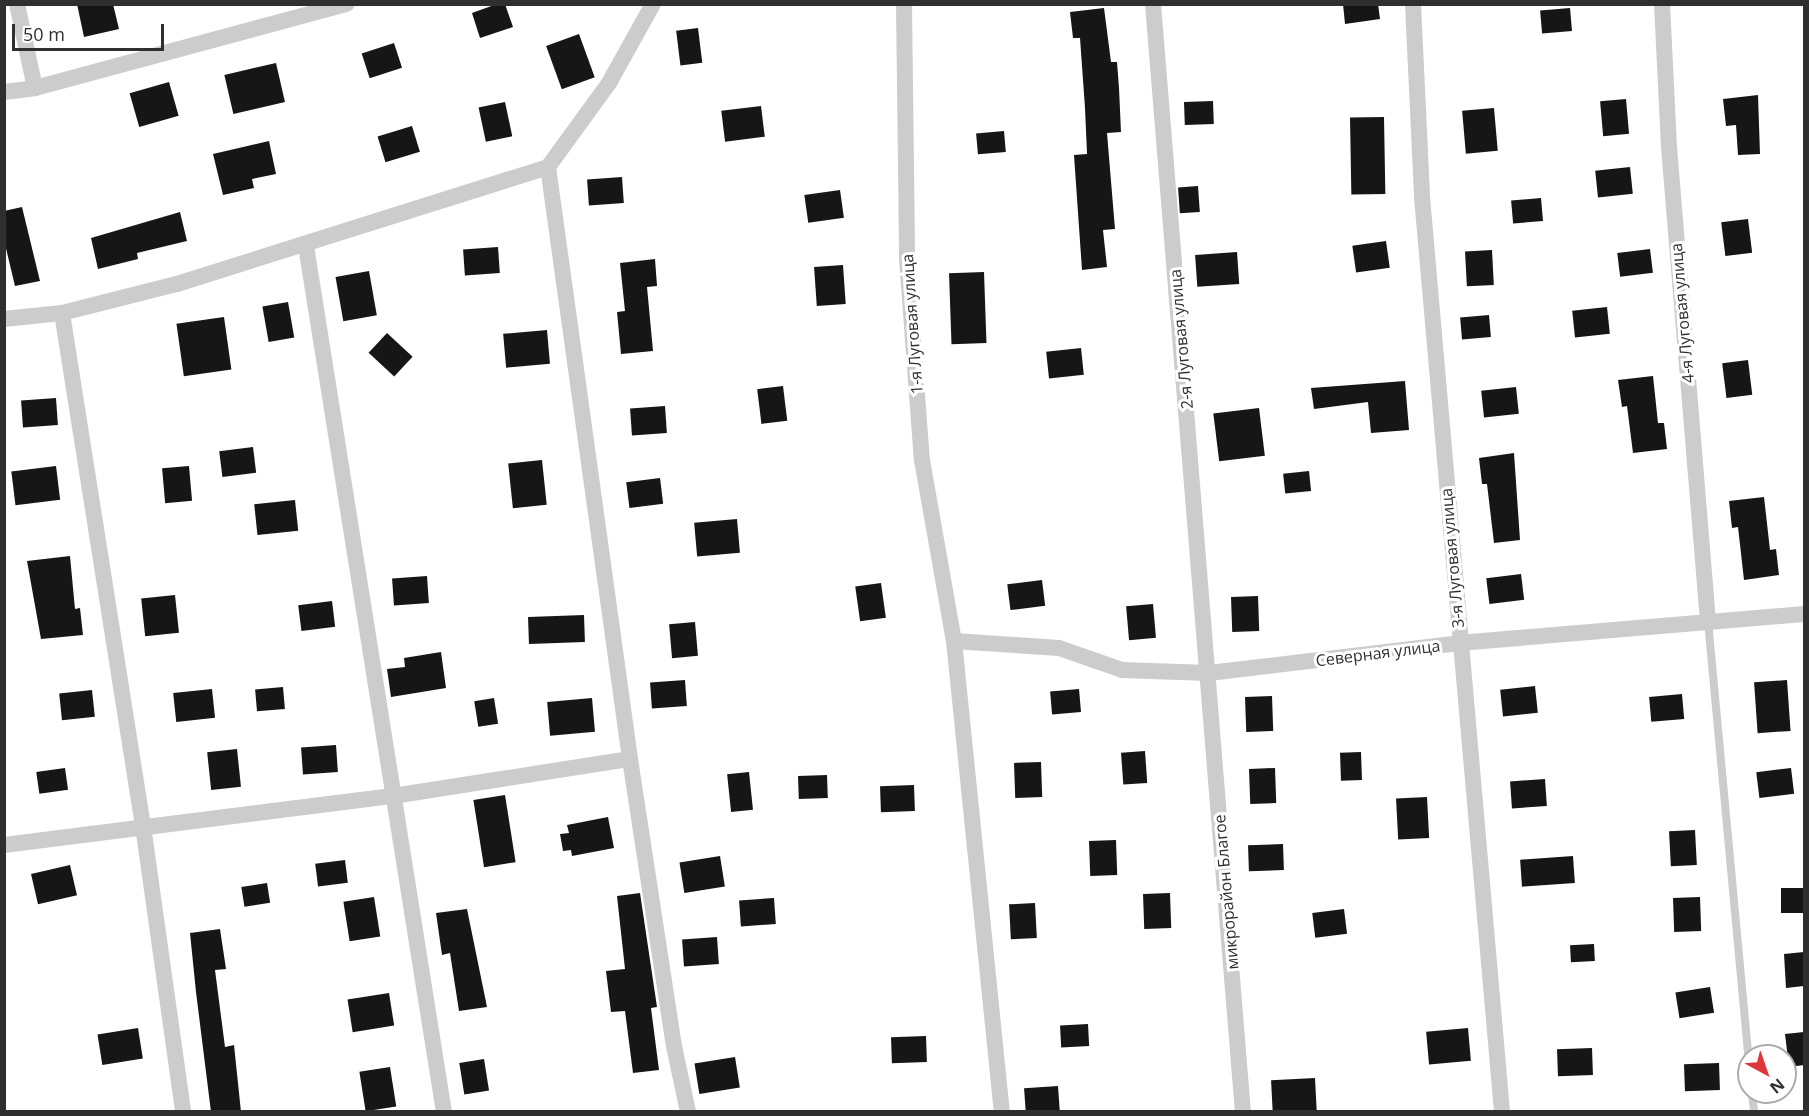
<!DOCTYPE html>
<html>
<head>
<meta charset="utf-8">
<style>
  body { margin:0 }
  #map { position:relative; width:1809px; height:1116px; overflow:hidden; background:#fff; font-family:"Open Sans",sans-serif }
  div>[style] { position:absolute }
  .building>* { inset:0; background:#161616; transform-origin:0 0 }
  .service>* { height:8px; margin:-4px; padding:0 4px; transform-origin:4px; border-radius:4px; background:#ccc }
  .minor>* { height:16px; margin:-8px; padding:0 8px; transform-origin:8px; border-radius:8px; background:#ccc }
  span { translate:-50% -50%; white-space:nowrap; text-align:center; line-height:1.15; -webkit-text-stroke:6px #fff; paint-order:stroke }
  .street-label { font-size:16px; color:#2f2f2f }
  .frame { position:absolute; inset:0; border:6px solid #2f2f2f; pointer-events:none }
  .north { position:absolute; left:1737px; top:1044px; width:60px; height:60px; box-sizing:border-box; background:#fff; border:2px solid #acacac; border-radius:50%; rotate:140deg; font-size:16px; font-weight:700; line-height:24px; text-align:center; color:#2f2f2f }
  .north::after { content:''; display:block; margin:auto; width:21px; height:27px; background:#de383c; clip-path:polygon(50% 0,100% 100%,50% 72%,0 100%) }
  .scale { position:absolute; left:12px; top:24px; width:152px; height:27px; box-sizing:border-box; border:3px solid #2f2f2f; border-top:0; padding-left:8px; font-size:18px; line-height:21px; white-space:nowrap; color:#2f2f2f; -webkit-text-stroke:4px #fff; paint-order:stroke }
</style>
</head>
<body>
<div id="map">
  <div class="building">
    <i style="clip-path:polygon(77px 4px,113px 4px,119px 29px,84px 37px)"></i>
    <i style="clip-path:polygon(497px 4px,505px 4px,513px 27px,480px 38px,472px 13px)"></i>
    <i style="clip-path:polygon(1343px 4px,1378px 4px,1380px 19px,1345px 24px)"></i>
    <i style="clip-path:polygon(1104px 8px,1111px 62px,1117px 62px,1119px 88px,1121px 132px,1107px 133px,1115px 229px,1103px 230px,1107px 267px,1082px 270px,1074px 155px,1087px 154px,1085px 108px,1080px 38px,1073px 38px,1070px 12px)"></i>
    <i style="left:1570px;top:8px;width:23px;height:30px;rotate:85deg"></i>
    <i style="left:698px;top:28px;width:35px;height:22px;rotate:83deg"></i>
    <i style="left:579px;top:34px;width:46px;height:35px;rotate:70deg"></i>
    <i style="left:394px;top:43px;width:26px;height:34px;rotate:72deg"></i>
    <i style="left:276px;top:63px;width:40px;height:53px;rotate:77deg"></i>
    <i style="left:169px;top:82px;width:35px;height:41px;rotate:74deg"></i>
    <i style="clip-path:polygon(1758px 95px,1760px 154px,1738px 155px,1736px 125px,1726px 126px,1723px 99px)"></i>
    <i style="left:1626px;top:99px;width:35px;height:26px;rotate:85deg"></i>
    <i style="left:1213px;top:101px;width:23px;height:29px;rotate:88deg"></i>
    <i style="left:505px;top:102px;width:35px;height:27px;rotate:78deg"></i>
    <i style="left:761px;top:106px;width:31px;height:40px;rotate:83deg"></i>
    <i style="left:1494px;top:108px;width:43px;height:32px;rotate:85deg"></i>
    <i style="left:1384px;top:117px;width:77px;height:34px;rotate:89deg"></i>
    <i style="left:412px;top:126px;width:27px;height:36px;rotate:73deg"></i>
    <i style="left:1004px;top:131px;width:21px;height:28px;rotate:85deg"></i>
    <i style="clip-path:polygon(269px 141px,276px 174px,252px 179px,254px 188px,223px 195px,213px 154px)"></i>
    <i style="left:1630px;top:167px;width:27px;height:35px;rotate:84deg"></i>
    <i style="left:622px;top:177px;width:26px;height:35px;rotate:86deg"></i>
    <i style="left:1198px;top:186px;width:26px;height:20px;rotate:86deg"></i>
    <i style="left:840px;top:190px;width:28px;height:36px;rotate:82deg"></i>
    <i style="left:1541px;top:198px;width:23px;height:30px;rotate:85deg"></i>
    <i style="clip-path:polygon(22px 207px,40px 281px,15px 286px,4px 240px,4px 211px)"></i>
    <i style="clip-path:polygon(180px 212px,187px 241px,137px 253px,138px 259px,98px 269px,91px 238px)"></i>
    <i style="left:1748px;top:219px;width:34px;height:27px;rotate:83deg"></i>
    <i style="left:1386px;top:241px;width:27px;height:34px;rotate:82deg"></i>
    <i style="left:498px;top:247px;width:26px;height:35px;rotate:86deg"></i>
    <i style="left:1650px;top:249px;width:24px;height:33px;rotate:83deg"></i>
    <i style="left:1492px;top:250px;width:35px;height:27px;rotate:87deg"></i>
    <i style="left:1237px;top:252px;width:32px;height:42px;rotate:86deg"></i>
    <i style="clip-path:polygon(655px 259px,657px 286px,647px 287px,653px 351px,621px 354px,617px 312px,625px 311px,620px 263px)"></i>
    <i style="left:843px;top:265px;width:39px;height:29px;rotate:86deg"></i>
    <i style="left:369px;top:271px;width:45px;height:34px;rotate:80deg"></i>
    <i style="left:984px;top:272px;width:71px;height:35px;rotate:88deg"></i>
    <i style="left:288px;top:302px;width:36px;height:26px;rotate:80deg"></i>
    <i style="left:1607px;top:307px;width:27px;height:35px;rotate:84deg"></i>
    <i style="left:1489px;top:315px;width:22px;height:29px;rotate:85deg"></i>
    <i style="left:224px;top:317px;width:53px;height:48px;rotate:82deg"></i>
    <i style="left:547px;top:330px;width:34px;height:44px;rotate:85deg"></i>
    <i style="left:387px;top:333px;width:35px;height:27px;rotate:43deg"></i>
    <i style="left:1081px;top:348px;width:27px;height:35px;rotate:84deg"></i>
    <i style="left:1748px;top:360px;width:35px;height:26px;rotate:83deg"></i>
    <i style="clip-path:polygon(1653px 376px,1658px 423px,1664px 423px,1667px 449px,1633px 453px,1627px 406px,1622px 407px,1618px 380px)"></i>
    <i style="clip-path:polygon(1405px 381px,1409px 430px,1371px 433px,1368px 402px,1314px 409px,1311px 388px)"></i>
    <i style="left:783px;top:386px;width:35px;height:26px;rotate:83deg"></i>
    <i style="left:1516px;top:387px;width:27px;height:35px;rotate:84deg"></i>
    <i style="left:56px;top:398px;width:27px;height:35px;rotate:86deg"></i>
    <i style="left:665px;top:406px;width:27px;height:35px;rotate:86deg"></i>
    <i style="left:1259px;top:408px;width:48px;height:46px;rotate:83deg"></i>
    <i style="left:253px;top:447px;width:26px;height:34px;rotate:83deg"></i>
    <i style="clip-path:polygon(1514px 453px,1520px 540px,1494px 543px,1487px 484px,1482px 484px,1479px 458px)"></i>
    <i style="left:542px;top:460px;width:45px;height:34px;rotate:84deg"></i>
    <i style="left:56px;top:466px;width:34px;height:45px;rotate:83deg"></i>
    <i style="left:189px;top:466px;width:35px;height:27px;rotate:85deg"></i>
    <i style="left:1309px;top:471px;width:20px;height:26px;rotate:84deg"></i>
    <i style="left:660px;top:478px;width:26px;height:34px;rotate:83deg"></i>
    <i style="clip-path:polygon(1764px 497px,1770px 550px,1776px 549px,1779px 575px,1744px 580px,1738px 527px,1732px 528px,1729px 501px)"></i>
    <i style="left:295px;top:500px;width:31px;height:41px;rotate:84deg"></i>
    <i style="left:737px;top:519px;width:34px;height:43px;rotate:85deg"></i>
    <i style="clip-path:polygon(70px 556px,75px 609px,80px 608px,83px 635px,41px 639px,27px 561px)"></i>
    <i style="left:1521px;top:574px;width:26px;height:35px;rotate:83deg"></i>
    <i style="left:427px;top:576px;width:27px;height:35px;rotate:86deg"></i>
    <i style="left:1042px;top:580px;width:26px;height:35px;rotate:83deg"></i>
    <i style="left:881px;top:583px;width:35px;height:26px;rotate:82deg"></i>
    <i style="left:175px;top:595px;width:38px;height:34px;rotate:84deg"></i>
    <i style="left:1258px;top:596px;width:35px;height:27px;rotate:88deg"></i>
    <i style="left:332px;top:601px;width:26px;height:34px;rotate:83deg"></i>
    <i style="left:1153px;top:604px;width:34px;height:27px;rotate:85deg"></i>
    <i style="left:584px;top:615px;width:27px;height:56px;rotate:88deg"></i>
    <i style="left:695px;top:622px;width:34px;height:26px;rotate:85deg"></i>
    <i style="clip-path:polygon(441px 652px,446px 688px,391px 697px,387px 669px,405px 667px,404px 658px)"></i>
    <i style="left:685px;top:680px;width:26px;height:35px;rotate:86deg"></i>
    <i style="left:1787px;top:680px;width:51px;height:33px;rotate:86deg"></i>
    <i style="left:1535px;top:686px;width:27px;height:35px;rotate:84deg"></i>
    <i style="left:283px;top:687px;width:22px;height:28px;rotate:85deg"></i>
    <i style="left:212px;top:689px;width:29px;height:39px;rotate:84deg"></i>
    <i style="left:1079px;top:689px;width:23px;height:29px;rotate:85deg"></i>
    <i style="left:92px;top:690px;width:27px;height:33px;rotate:84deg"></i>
    <i style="left:1682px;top:694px;width:25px;height:33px;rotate:85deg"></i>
    <i style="left:1272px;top:696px;width:35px;height:27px;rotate:88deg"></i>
    <i style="left:494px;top:698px;width:26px;height:20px;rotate:81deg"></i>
    <i style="left:592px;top:698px;width:34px;height:45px;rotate:85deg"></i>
    <i style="left:336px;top:745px;width:27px;height:35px;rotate:86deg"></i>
    <i style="left:237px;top:749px;width:38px;height:30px;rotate:84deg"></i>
    <i style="left:1145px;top:751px;width:32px;height:24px;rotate:86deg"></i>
    <i style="left:1361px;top:752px;width:28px;height:21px;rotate:88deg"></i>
    <i style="left:1041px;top:762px;width:35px;height:27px;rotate:88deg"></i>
    <i style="left:65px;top:768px;width:22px;height:29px;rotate:82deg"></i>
    <i style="left:1275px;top:768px;width:35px;height:26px;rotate:88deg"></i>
    <i style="left:1791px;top:768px;width:26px;height:35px;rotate:83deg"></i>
    <i style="left:749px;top:772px;width:38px;height:22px;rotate:84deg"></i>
    <i style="left:827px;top:775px;width:23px;height:29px;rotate:88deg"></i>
    <i style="left:1545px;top:779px;width:27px;height:35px;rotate:86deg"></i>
    <i style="left:914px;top:785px;width:26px;height:34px;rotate:88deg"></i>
    <i style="left:505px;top:795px;width:68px;height:32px;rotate:81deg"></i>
    <i style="left:1427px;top:797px;width:41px;height:31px;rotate:87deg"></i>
    <i style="clip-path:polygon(608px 817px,614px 848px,572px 856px,571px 850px,563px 851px,560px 834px,569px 833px,567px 825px)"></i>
    <i style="left:1695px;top:830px;width:35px;height:26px;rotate:87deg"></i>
    <i style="left:1116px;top:840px;width:35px;height:27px;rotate:88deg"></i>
    <i style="left:1283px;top:844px;width:26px;height:35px;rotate:88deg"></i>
    <i style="left:720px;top:856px;width:31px;height:41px;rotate:81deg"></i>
    <i style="left:1573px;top:856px;width:27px;height:53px;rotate:86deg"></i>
    <i style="left:345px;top:860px;width:23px;height:30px;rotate:83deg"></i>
    <i style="left:70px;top:865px;width:31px;height:40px;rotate:77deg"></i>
    <i style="left:267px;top:883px;width:20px;height:26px;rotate:81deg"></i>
    <i style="left:1804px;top:888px;width:25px;height:23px;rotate:90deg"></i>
    <i style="clip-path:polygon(640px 893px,657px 1007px,651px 1008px,659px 1070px,633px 1073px,625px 1011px,611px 1012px,606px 971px,625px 969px,617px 896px)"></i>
    <i style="left:1170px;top:893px;width:35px;height:27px;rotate:88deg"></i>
    <i style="left:374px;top:897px;width:40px;height:31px;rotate:81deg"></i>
    <i style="left:1700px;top:897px;width:34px;height:27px;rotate:88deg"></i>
    <i style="left:774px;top:898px;width:26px;height:35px;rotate:86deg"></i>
    <i style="left:1035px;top:903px;width:35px;height:26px;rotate:87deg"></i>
    <i style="clip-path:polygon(467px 909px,487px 1007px,459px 1011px,450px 953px,442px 955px,436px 913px)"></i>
    <i style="left:1344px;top:909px;width:25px;height:32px;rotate:83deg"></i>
    <i style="clip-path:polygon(220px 929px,226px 969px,215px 970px,225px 1047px,234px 1045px,241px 1112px,211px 1112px,196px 992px,190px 933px)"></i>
    <i style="left:717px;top:937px;width:27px;height:35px;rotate:86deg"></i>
    <i style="left:1594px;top:944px;width:17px;height:24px;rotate:87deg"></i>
    <i style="clip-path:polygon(1804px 952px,1804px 986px,1786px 988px,1784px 954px)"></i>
    <i style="left:1710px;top:987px;width:26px;height:35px;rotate:81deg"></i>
    <i style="left:389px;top:993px;width:33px;height:42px;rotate:81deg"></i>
    <i style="left:1088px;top:1024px;width:22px;height:28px;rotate:87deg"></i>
    <i style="left:138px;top:1028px;width:31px;height:41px;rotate:81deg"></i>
    <i style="left:1468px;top:1028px;width:33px;height:42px;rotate:85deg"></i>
    <i style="clip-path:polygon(1804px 1032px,1804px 1065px,1789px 1067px,1785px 1034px)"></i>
    <i style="left:926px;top:1036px;width:26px;height:35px;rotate:88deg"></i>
    <i style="left:1592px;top:1048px;width:27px;height:35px;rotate:88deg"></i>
    <i style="left:735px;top:1057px;width:31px;height:41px;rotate:81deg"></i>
    <i style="left:484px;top:1059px;width:32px;height:25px;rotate:81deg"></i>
    <i style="left:1719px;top:1063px;width:27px;height:35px;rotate:88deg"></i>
    <i style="left:390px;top:1067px;width:40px;height:31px;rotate:81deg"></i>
    <i style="left:1315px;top:1078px;width:34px;height:44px;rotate:87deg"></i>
    <i style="left:1058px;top:1086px;width:26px;height:34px;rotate:86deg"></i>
  </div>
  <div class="service">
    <i style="left:1708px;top:621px;width:442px;rotate:84.7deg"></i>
    <i style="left:1752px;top:1092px;width:20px;rotate:84deg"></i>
  </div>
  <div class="minor">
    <i style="left:17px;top:4px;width:86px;rotate:77.9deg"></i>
    <i style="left:904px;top:4px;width:254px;rotate:89.3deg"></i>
    <i style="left:907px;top:258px;width:203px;rotate:85.8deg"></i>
    <i style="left:922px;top:460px;width:184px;rotate:80deg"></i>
    <i style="left:954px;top:641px;width:473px;rotate:84.2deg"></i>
    <i style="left:1153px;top:4px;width:1112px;rotate:85.36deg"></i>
    <i style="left:1413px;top:4px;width:193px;rotate:87.3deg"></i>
    <i style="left:1422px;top:197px;width:918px;rotate:85deg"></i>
    <i style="left:1662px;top:4px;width:143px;rotate:87.2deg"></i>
    <i style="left:1669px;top:147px;width:476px;rotate:85.3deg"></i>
    <i style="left:4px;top:92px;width:31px;rotate:-7deg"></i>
    <i style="left:35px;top:88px;width:323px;rotate:-15.1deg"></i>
    <i style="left:548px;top:167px;width:598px;rotate:82.11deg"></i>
    <i style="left:630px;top:759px;width:290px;rotate:81.3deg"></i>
    <i style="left:674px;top:1046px;width:67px;rotate:78deg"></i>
    <i style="left:306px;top:246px;width:877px;rotate:80.95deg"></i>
    <i style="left:62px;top:313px;width:519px;rotate:81.03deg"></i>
    <i style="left:143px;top:826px;width:289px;rotate:82deg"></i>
    <i style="left:4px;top:319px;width:58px;rotate:-5.9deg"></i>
    <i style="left:62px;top:313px;width:119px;rotate:-14.2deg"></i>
    <i style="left:177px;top:284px;width:389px;rotate:-17.5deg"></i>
    <i style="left:548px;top:167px;width:104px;rotate:-54deg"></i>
    <i style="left:609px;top:83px;width:90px;rotate:-60.9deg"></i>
    <i style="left:954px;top:641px;width:105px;rotate:3.8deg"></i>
    <i style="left:1059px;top:648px;width:67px;rotate:19.2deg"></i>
    <i style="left:1122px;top:670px;width:87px;rotate:2deg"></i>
    <i style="left:1209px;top:673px;width:252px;rotate:-6.8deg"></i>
    <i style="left:1459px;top:643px;width:346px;rotate:-4.8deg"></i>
    <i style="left:4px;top:845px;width:392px;rotate:-7.2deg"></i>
    <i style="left:393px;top:796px;width:240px;rotate:-8.9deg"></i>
  </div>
  <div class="street-label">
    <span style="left:1682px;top:313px;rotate:-95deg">4-я Луговая улица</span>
    <span style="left:912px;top:324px;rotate:-94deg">1-я Луговая улица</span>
    <span style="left:1181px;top:339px;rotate:-95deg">2-я Луговая улица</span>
    <span style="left:1452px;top:558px;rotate:-95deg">3-я Луговая улица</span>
    <span style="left:1378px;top:653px;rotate:-7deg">Северная улица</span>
    <span style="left:1226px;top:892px;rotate:-95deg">микрорайон Благое</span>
  </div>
  <div class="frame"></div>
  <div class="north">N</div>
  <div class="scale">50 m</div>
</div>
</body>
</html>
